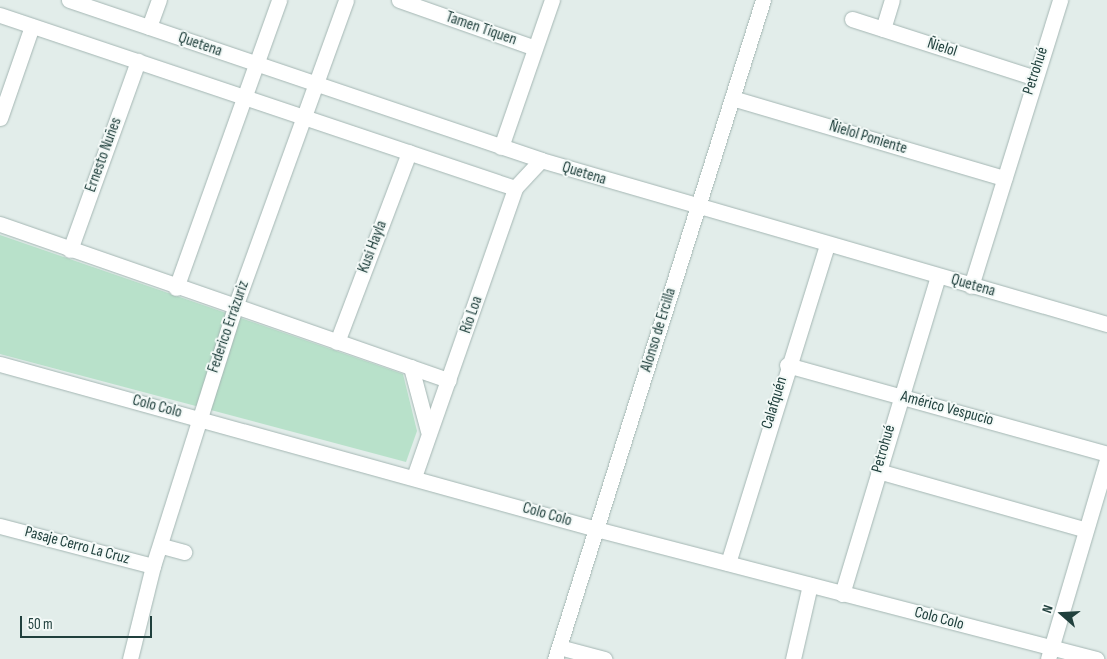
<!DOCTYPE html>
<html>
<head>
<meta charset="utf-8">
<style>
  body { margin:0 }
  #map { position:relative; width:1107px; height:659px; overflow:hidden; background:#e2edea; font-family:"Sofia Sans Condensed",sans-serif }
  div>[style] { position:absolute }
  .green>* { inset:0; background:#b8e1ca }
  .roads { filter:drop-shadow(0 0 1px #a4b6b3) drop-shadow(0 0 1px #a4b6b3) }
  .minor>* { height:15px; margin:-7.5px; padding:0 7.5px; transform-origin:7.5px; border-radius:7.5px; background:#fff }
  span { translate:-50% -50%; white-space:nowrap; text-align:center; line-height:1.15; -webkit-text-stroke:4px #f3f9f7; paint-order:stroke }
  .street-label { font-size:16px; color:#20403d }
  .north { position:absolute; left:1037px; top:589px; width:50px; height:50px; -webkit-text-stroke:4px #f3f9f7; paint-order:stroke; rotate:289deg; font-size:14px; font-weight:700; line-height:20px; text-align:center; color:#20403d }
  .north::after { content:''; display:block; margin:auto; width:18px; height:22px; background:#20403d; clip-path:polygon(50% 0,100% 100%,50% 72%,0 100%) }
  .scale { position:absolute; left:20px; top:616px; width:132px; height:22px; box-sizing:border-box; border:2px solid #20403d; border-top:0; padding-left:6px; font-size:15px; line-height:18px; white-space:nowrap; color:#20403d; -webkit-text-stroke:4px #f3f9f7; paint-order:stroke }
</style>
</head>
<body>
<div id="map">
  <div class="green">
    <i style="clip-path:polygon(0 235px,403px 374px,417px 431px,406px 462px,0 354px)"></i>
  </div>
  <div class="roads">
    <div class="minor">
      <i style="left:69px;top:0;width:498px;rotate:18.7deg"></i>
      <i style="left:541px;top:160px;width:589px;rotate:16.16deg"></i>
      <i style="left:399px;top:0;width:144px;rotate:19.4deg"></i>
      <i style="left:0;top:15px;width:543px;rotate:18.57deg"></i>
      <i style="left:852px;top:19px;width:190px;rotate:17.8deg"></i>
      <i style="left:149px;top:27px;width:29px;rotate:-70deg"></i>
      <i style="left:883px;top:29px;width:30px;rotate:-73deg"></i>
      <i style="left:732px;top:98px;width:284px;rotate:16.4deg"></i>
      <i style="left:0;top:118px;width:97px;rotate:-70.8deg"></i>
      <i style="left:501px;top:147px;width:156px;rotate:-70.9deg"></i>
      <i style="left:0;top:224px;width:475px;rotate:19.2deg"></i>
      <i style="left:70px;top:250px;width:201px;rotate:-70.2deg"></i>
      <i style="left:971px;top:286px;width:300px;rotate:-72.7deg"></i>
      <i style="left:176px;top:288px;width:306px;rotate:-70.3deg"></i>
      <i style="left:337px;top:342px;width:203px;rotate:-69.2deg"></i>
      <i style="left:0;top:364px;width:618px;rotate:15.47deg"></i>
      <i style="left:596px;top:529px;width:517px;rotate:14.57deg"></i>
      <i style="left:787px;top:365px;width:332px;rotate:15.5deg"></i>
      <i style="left:411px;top:367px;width:66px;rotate:75.1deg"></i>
      <i style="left:878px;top:471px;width:216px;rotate:15.8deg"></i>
      <i style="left:414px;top:477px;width:306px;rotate:-70.7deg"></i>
      <i style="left:515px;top:188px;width:38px;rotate:-47deg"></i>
      <i style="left:0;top:526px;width:158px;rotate:14.7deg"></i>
      <i style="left:162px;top:546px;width:23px;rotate:15deg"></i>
      <i style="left:728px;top:563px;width:333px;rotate:-72.7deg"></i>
      <i style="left:842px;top:594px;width:332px;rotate:-73.2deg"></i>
      <i style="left:559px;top:647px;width:47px;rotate:14.9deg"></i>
      <i style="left:130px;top:659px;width:96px;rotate:-76.1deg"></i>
      <i style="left:153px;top:566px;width:272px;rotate:-72.4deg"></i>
      <i style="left:235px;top:307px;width:326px;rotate:-70.1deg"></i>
      <i style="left:555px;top:659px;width:691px;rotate:-72.48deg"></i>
      <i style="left:793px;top:659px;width:76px;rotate:-77.1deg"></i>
      <i style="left:1048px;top:659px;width:208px;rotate:-73.5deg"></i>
    </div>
  </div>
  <div class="street-label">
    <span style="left:481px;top:29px;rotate:19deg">Tamen Tiquen</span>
    <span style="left:200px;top:45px;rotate:19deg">Quetena</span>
    <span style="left:942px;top:48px;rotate:18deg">Ñielol</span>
    <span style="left:1036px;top:71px;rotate:-72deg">Petrohué</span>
    <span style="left:868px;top:138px;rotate:17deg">Ñielol Poniente</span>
    <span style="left:104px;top:155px;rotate:-70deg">Ernesto Nuñes</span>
    <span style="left:584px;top:174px;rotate:17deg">Quetena</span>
    <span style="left:373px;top:247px;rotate:-69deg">Kusi Hayla</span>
    <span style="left:973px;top:286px;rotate:16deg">Quetena</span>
    <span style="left:472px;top:315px;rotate:-71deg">Río Loa</span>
    <span style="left:229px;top:327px;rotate:-71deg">Federico Errázuriz</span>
    <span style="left:659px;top:330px;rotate:-73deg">Alonso de Ercilla</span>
    <span style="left:775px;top:403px;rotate:-73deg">Calafquén</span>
    <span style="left:157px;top:407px;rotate:15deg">Colo Colo</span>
    <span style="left:947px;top:409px;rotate:15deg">Américo Vespucio</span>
    <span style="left:884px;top:449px;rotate:-74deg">Petrohué</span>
    <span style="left:547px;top:515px;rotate:16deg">Colo Colo</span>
    <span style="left:77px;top:546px;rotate:15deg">Pasaje Cerro La Cruz</span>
    <span style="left:939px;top:619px;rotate:15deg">Colo Colo</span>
  </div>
  <div class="north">N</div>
  <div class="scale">50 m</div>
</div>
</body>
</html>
